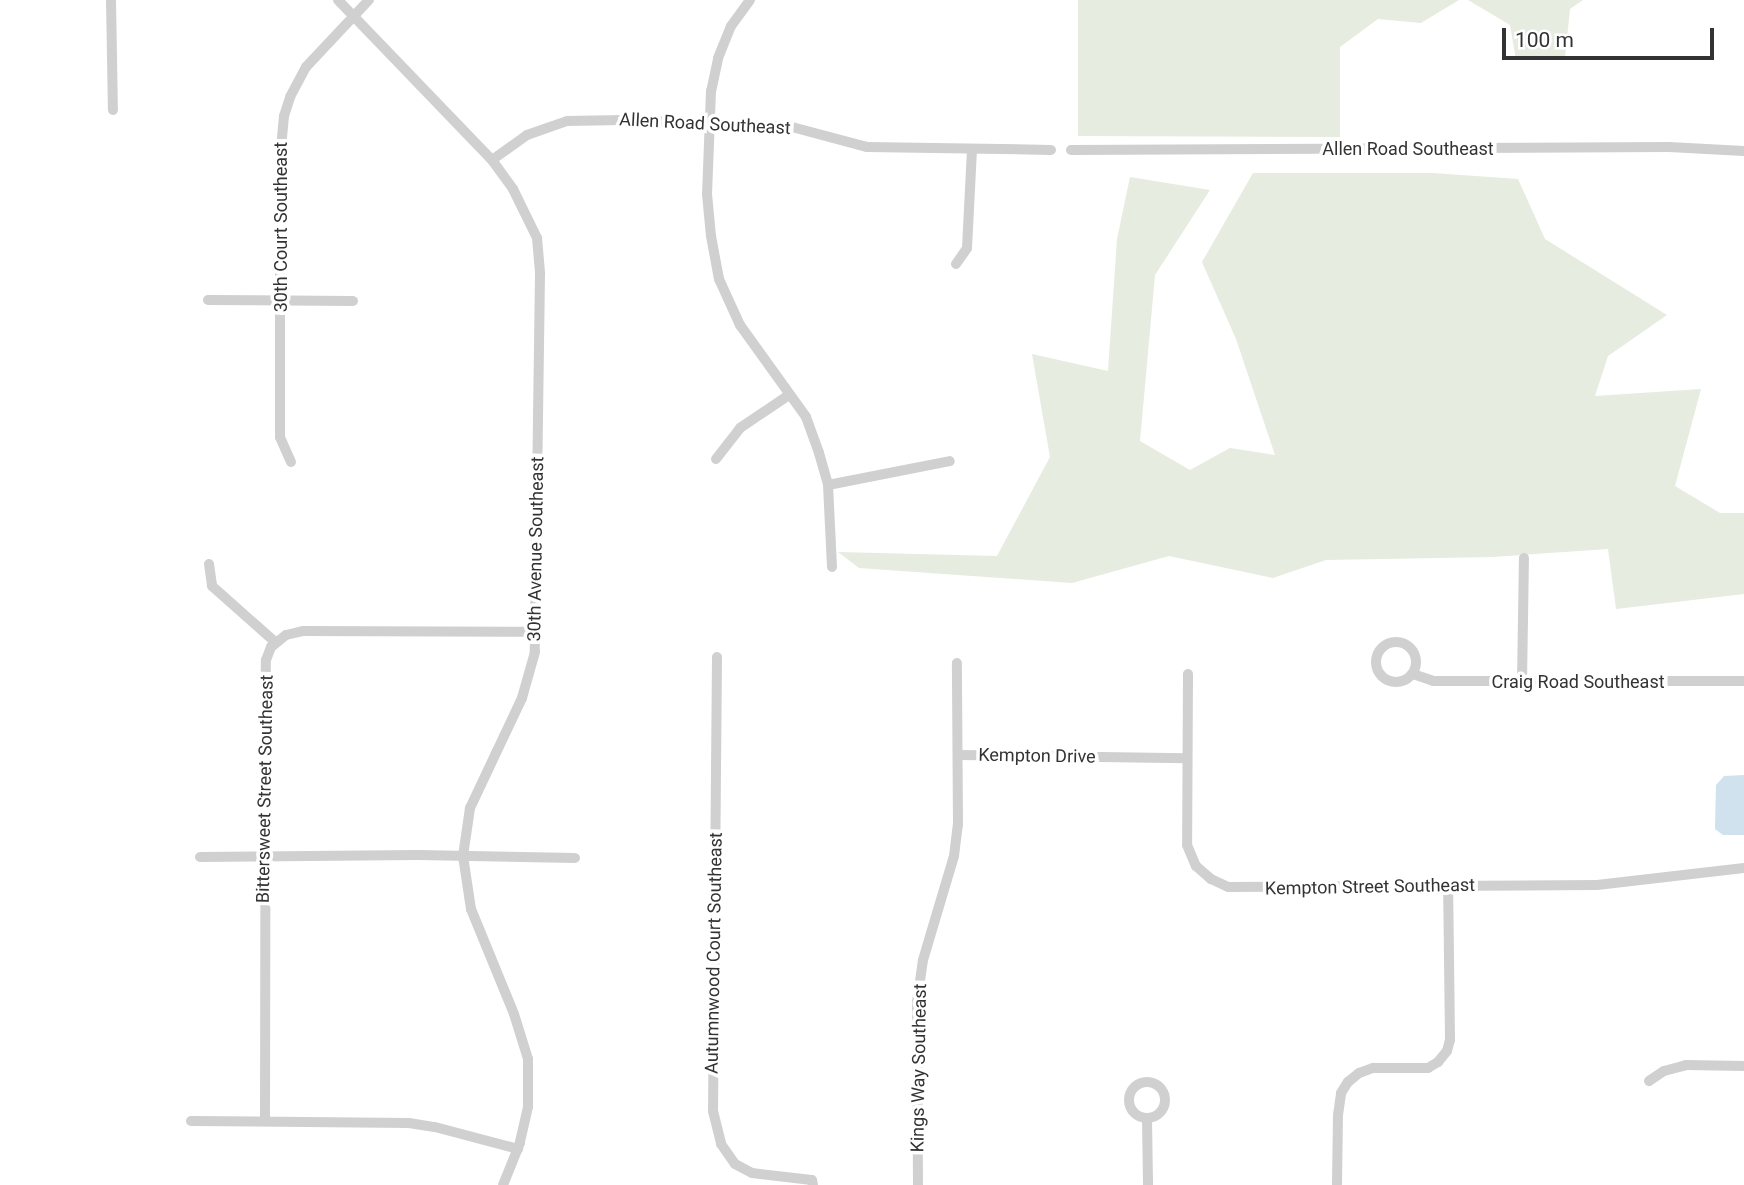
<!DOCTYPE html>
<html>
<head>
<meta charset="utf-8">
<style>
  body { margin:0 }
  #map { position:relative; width:1744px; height:1185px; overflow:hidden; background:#fff; font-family:Roboto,sans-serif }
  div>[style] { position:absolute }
  .green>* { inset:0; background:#e6ecdf }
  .water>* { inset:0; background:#cfe2ee }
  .minor>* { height:10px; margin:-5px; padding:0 5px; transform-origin:5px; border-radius:5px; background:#d0d0d0 }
  .minor>.ring { margin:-5px; padding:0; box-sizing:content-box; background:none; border:10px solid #d0d0d0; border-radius:50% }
  span { translate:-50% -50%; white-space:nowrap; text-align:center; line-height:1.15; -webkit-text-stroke:7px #fff; paint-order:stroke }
  .street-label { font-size:18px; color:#333 }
  .scale { position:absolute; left:1502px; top:28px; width:212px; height:32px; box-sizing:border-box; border:4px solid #333; border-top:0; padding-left:9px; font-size:21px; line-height:24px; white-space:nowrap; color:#333; -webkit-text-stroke:5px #fff; paint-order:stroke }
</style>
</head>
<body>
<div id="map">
  <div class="green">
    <i style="clip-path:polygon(1078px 0,1459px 0,1421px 23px,1378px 19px,1340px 47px,1340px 137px,1078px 136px)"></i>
    <i style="clip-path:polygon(1468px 0,1583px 0,1570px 9px,1565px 57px,1516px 60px,1510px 25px)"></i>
    <i style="clip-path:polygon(1253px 173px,1433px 173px,1518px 179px,1545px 239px,1667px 315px,1608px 356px,1595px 396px,1701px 389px,1675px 486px,1720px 513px,1744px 513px,1744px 594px,1616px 609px,1608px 549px,1492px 557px,1326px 560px,1273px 578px,1169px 556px,1072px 583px,859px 568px,838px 552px,997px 556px,1050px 457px,1032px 354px,1108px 371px,1117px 239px,1130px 177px,1210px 190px,1155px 275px,1140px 441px,1190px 470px,1230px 448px,1275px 455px,1236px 339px,1202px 262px)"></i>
  </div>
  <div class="water">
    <i style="clip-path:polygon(1744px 775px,1744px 835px,1723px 835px,1715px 829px,1716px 785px,1724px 776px)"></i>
  </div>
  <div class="minor">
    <i style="left:111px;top:0;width:110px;rotate:89deg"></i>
    <i style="left:338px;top:0;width:222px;rotate:46.1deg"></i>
    <i style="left:492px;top:160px;width:36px;rotate:54deg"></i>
    <i style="left:513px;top:189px;width:55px;rotate:63.9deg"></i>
    <i style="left:537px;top:238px;width:36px;rotate:85deg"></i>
    <i style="left:540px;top:274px;width:378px;rotate:90.8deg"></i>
    <i style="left:535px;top:652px;width:48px;rotate:105.8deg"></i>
    <i style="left:522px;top:698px;width:122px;rotate:115.3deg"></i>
    <i style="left:470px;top:808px;width:49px;rotate:98.3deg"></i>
    <i style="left:463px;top:856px;width:54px;rotate:81.4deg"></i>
    <i style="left:471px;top:909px;width:113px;rotate:67.7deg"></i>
    <i style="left:514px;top:1014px;width:47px;rotate:72.7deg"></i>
    <i style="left:528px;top:1059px;width:48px;rotate:90deg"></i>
    <i style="left:528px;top:1107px;width:37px;rotate:103deg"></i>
    <i style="left:520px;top:1143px;width:45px;rotate:112deg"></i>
    <i style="left:750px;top:0;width:32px;rotate:126deg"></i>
    <i style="left:731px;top:26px;width:35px;rotate:112deg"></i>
    <i style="left:718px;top:59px;width:33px;rotate:102deg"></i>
    <i style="left:711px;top:91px;width:103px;rotate:92.2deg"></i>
    <i style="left:707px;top:194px;width:42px;rotate:84.6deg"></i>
    <i style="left:711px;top:236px;width:44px;rotate:79.5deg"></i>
    <i style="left:719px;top:279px;width:51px;rotate:65.5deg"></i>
    <i style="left:740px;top:325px;width:113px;rotate:54.3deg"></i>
    <i style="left:806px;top:417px;width:38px;rotate:70deg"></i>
    <i style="left:819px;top:453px;width:33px;rotate:74deg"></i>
    <i style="left:828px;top:485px;width:82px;rotate:87.2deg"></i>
    <i style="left:1071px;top:150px;width:598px;rotate:-0.29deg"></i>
    <i style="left:1669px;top:147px;width:75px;rotate:3.1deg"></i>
    <i style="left:492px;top:160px;width:43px;rotate:-35.5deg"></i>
    <i style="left:527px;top:135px;width:42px;rotate:-19.3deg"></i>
    <i style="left:567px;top:121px;width:57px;rotate:-1deg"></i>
    <i style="left:624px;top:120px;width:168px;rotate:2.4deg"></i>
    <i style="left:792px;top:127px;width:78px;rotate:14.9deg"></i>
    <i style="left:867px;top:147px;width:184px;rotate:0.9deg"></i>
    <i style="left:956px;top:264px;width:19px;rotate:-55deg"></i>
    <i style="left:967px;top:248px;width:98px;rotate:-87.1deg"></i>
    <i style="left:208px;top:300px;width:145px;rotate:0.4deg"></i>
    <i style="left:716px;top:459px;width:39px;rotate:-52deg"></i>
    <i style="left:740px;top:428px;width:59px;rotate:-34deg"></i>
    <i style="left:291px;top:462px;width:27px;rotate:-114deg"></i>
    <i style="left:280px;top:437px;width:278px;rotate:-90deg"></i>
    <i style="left:280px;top:159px;width:43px;rotate:-84.7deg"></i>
    <i style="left:284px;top:116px;width:20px;rotate:-72deg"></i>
    <i style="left:290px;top:97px;width:34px;rotate:-62deg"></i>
    <i style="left:306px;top:67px;width:92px;rotate:-46.8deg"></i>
    <i style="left:828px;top:485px;width:124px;rotate:-11.1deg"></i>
    <i style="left:209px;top:564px;width:22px;rotate:82deg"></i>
    <i style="left:212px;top:586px;width:84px;rotate:41.6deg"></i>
    <i class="ring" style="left:1376px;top:642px;width:30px;height:30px"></i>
    <i style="left:717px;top:657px;width:454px;rotate:90.5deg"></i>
    <i style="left:713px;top:1111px;width:34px;rotate:76deg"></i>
    <i style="left:721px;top:1144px;width:24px;rotate:55deg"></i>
    <i style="left:735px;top:1164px;width:19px;rotate:28deg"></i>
    <i style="left:752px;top:1173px;width:60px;rotate:6.7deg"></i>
    <i style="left:812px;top:1180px;width:5px;rotate:79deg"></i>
    <i style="left:1188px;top:674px;width:171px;rotate:90.3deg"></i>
    <i style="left:1187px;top:845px;width:23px;rotate:67deg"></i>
    <i style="left:1196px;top:866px;width:20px;rotate:41deg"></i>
    <i style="left:1211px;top:879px;width:19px;rotate:25deg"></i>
    <i style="left:1228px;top:887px;width:369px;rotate:-0.3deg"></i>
    <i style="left:1597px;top:885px;width:148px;rotate:-6.6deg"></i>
    <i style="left:1413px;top:674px;width:21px;rotate:19deg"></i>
    <i style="left:1433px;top:681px;width:311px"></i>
    <i style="left:1522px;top:682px;width:124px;rotate:-89.1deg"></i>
    <i style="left:959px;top:755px;width:227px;rotate:0.8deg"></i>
    <i style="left:200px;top:857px;width:218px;rotate:-0.5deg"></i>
    <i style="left:418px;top:855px;width:157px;rotate:1.1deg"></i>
    <i style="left:1649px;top:1081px;width:18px;rotate:-34deg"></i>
    <i style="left:1664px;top:1071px;width:23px;rotate:-15deg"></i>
    <i style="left:1686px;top:1065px;width:58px;rotate:1deg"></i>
    <i class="ring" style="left:1129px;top:1082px;width:26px;height:26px"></i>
    <i style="left:1147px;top:1119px;width:66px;rotate:89.1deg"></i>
    <i style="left:265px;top:1120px;width:460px;rotate:-89.9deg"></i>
    <i style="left:266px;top:660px;width:14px;rotate:-69deg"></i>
    <i style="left:271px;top:647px;width:19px;rotate:-39deg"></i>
    <i style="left:286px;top:635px;width:17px;rotate:-13deg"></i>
    <i style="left:303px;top:631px;width:234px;rotate:0.2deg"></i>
    <i style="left:191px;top:1121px;width:218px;rotate:0.5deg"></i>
    <i style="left:409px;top:1123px;width:26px;rotate:9deg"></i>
    <i style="left:435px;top:1127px;width:86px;rotate:14.8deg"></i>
    <i style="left:918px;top:1185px;width:183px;rotate:-90.3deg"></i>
    <i style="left:917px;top:1002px;width:42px;rotate:-81.9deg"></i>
    <i style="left:923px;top:960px;width:109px;rotate:-73.4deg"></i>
    <i style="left:954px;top:856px;width:31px;rotate:-83deg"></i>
    <i style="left:958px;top:825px;width:162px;rotate:-90.4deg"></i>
    <i style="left:1337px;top:1185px;width:70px;rotate:-89.2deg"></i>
    <i style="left:1338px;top:1115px;width:22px;rotate:-82deg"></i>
    <i style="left:1341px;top:1093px;width:13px;rotate:-58deg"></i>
    <i style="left:1348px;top:1082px;width:14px;rotate:-39deg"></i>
    <i style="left:1359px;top:1073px;width:15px;rotate:-20deg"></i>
    <i style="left:1373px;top:1068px;width:55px"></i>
    <i style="left:1428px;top:1068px;width:12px;rotate:-31deg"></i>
    <i style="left:1438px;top:1062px;width:14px;rotate:-51deg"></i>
    <i style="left:1447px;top:1051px;width:11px;rotate:-75deg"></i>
    <i style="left:1450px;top:1040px;width:154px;rotate:-90.7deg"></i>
  </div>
  <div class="street-label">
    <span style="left:705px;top:124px;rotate:3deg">Allen Road Southeast</span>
    <span style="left:1408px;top:149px">Allen Road Southeast</span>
    <span style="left:281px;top:227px;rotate:-90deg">30th Court Southeast</span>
    <span style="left:536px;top:549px;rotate:-89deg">30th Avenue Southeast</span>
    <span style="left:1578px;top:682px">Craig Road Southeast</span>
    <span style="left:1037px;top:756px;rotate:1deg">Kempton Drive</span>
    <span style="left:265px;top:789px;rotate:-89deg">Bittersweet Street Southeast</span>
    <span style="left:1370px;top:887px;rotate:-1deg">Kempton Street Southeast</span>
    <span style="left:714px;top:953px;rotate:-89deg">Autumnwood Court Southeast</span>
    <span style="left:919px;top:1068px;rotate:-89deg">Kings Way Southeast</span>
  </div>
  <div class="scale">100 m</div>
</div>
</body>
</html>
